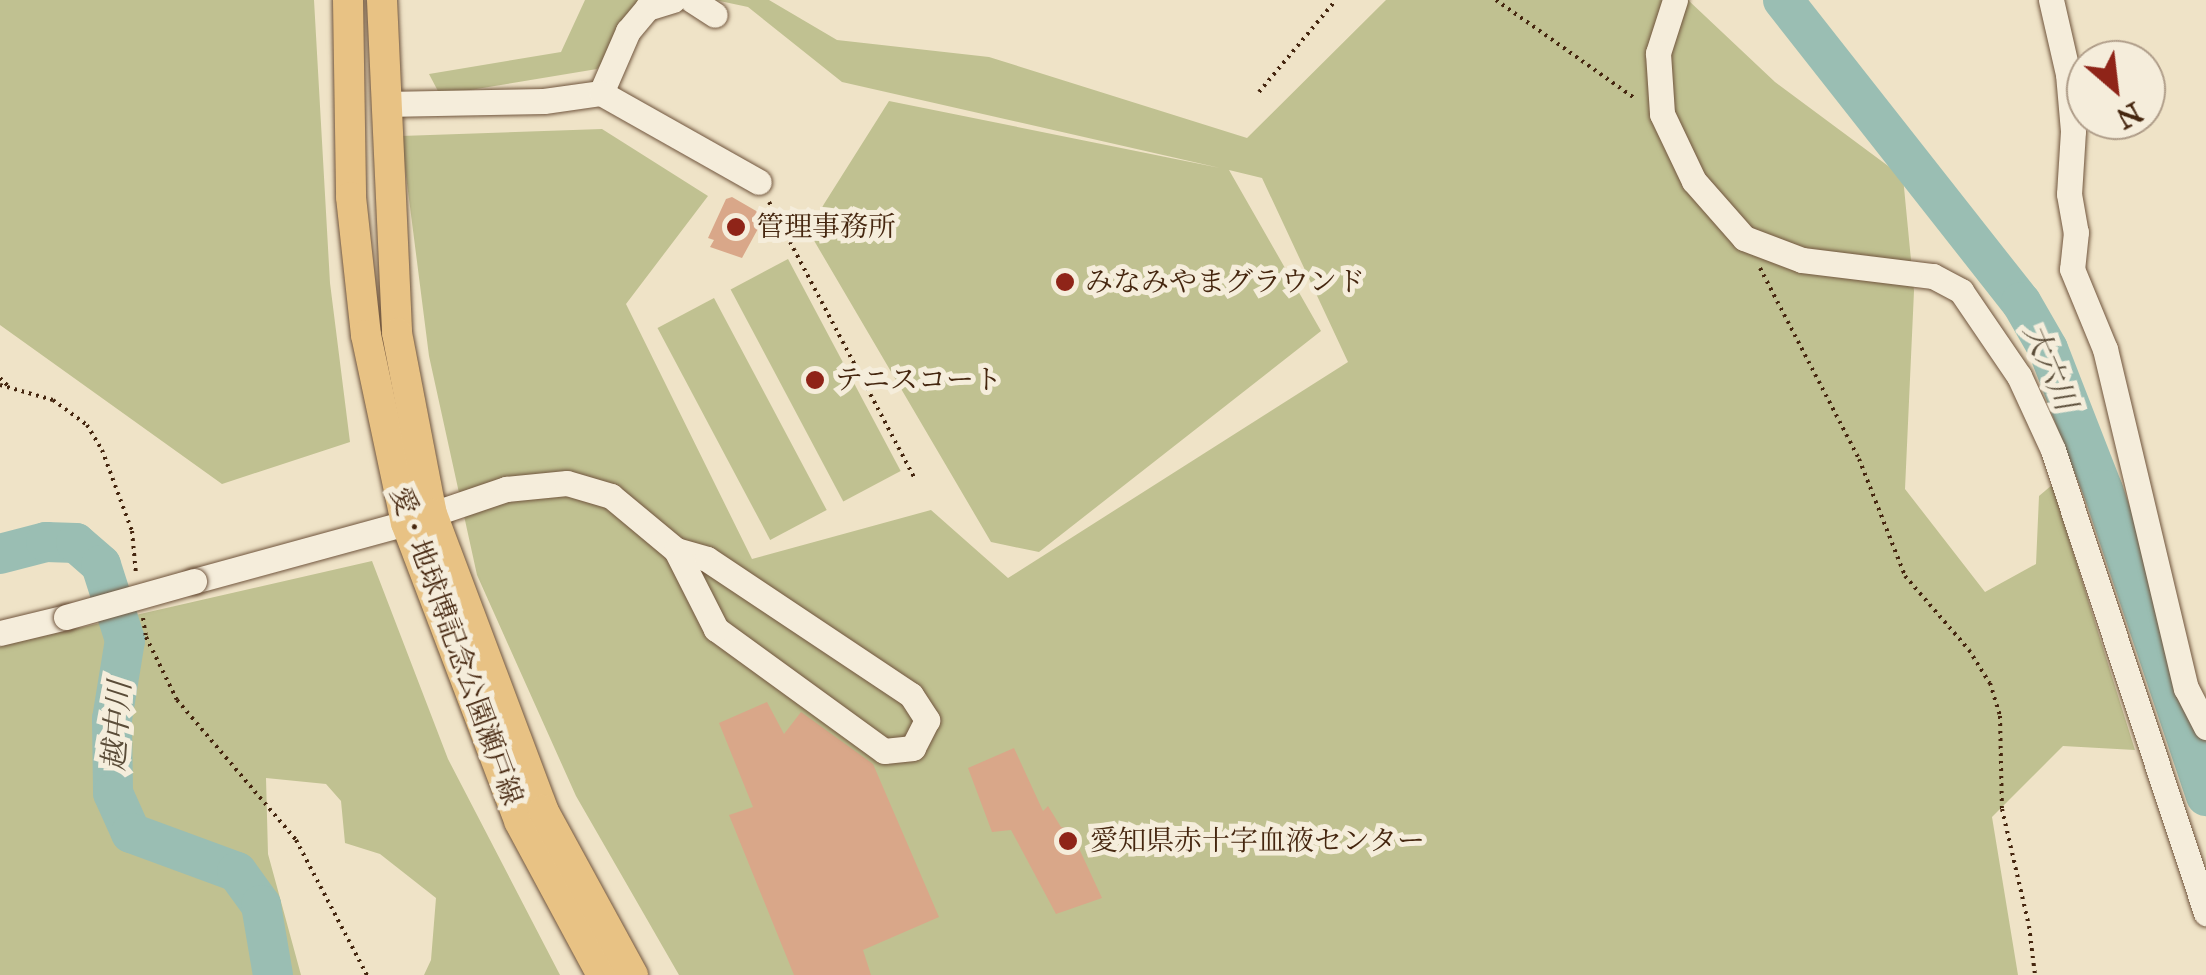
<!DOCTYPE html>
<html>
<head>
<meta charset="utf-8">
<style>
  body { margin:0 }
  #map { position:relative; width:2206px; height:975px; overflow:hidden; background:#efe3c7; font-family:"IM FELL Great Primer","Noto Serif JP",serif }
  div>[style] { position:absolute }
  .green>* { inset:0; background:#c0c191; transform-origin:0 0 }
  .river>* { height:40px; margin:-20px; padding:0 20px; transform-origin:20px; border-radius:20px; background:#9abeb3 }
  .building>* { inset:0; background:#d9a789 }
  .path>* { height:4px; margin-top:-2px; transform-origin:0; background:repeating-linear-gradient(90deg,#45260f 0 2.5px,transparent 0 7.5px) }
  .roads { filter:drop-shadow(0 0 2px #70553d) drop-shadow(0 0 2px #70553d) }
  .minor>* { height:25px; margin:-12.5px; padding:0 12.5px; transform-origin:12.5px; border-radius:12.5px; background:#f5eddb }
  .major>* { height:30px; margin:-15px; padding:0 15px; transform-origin:15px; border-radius:15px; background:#e8c284 }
  .bridges { filter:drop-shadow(0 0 2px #70553d) drop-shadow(0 0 2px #70553d) }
  .minor-bridge>* { height:25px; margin:-12.5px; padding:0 12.5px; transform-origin:12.5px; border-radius:12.5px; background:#f5eddb }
  .dots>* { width:28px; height:28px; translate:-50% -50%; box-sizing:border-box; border:5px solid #f5eddb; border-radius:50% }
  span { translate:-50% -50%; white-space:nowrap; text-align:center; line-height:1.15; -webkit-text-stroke:10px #f5eddb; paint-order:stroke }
  .poi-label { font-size:28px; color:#45260f }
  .left { translate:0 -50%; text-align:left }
  .street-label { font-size:28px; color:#45260f }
  .water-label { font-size:30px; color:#5a4c38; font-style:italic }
  .north { position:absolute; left:2066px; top:40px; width:100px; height:100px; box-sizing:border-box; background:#f5eddb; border:2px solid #af9d89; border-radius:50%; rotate:152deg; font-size:28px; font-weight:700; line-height:40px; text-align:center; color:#45260f }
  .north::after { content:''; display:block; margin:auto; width:35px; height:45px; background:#8f2418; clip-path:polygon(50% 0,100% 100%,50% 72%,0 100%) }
</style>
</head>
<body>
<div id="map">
  <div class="green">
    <i style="clip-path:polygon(0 0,314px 0,330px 283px,350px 442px,222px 484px,0 325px)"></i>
    <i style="clip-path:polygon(585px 0,649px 0,597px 69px,440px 95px,429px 74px,561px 52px)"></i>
    <i style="clip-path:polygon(715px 0,769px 0,837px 40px,989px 57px,1247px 138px,1386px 0,1688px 0,1775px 82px,1903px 177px,1914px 291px,1905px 489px,1985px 592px,2036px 564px,2039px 496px,2052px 485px,2135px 750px,2063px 746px,1992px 817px,2018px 975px,679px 975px,576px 796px,477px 575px,429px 356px,401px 136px,602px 129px,708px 196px,626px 304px,752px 559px,931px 510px,1008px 578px,1348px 362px,1262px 178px,1229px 170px,1321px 331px,1039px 552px,991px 542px,809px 232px,824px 204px,889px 101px,1220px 168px,842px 82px,748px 7px)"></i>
    <i style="left:788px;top:259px;width:240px;height:65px;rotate:62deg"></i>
    <i style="left:714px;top:298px;width:240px;height:64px;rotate:62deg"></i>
    <i style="clip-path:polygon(372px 561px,448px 759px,560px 975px,424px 975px,431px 960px,436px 898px,380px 854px,345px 843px,341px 801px,326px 784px,266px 778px,268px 854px,301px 975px,0 975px,0 646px)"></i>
  </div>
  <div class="river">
    <i style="left:1783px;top:0;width:385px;rotate:51.8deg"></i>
    <i style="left:2021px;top:302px;width:54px;rotate:60.1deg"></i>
    <i style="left:2048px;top:349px;width:151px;rotate:68.7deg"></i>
    <i style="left:2103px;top:490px;width:323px;rotate:71.4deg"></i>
    <i style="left:0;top:554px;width:48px;rotate:-14.6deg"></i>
    <i style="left:46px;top:542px;width:30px;rotate:2deg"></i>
    <i style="left:76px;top:543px;width:33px;rotate:41deg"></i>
    <i style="left:101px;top:565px;width:79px;rotate:72.3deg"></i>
    <i style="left:125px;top:640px;width:80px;rotate:99.3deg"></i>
    <i style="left:112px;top:719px;width:74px;rotate:89.2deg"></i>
    <i style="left:113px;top:793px;width:44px;rotate:65.8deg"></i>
    <i style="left:131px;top:833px;width:113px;rotate:20.2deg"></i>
    <i style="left:237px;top:872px;width:41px;rotate:54deg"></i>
    <i style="left:261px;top:905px;width:71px;rotate:80.3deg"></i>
  </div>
  <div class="building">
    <i style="clip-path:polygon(732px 197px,765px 216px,742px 258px,710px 247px,714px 240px,708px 238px,726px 199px)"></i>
    <i style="clip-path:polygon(767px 702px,784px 734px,801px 712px,873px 764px,939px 917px,863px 950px,871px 975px,794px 975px,729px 815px,753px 807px,719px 723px)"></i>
    <i style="clip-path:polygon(1014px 748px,1043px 811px,1048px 806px,1061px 827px,1070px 829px,1102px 898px,1056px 914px,1011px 830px,992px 832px,968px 768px)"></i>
  </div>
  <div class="path">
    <i style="left:1496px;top:0;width:171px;rotate:35.3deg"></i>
    <i style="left:1259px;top:92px;width:120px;rotate:-50.1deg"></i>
    <i style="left:769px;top:202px;width:311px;rotate:62.2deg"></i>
    <i style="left:1760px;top:268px;width:215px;rotate:62.6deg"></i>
    <i style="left:1859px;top:459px;width:126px;rotate:68.5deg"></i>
    <i style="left:1905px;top:576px;width:98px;rotate:49.1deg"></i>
    <i style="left:1969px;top:650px;width:39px;rotate:58deg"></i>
    <i style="left:1990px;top:683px;width:34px;rotate:73deg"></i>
    <i style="left:2000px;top:716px;width:93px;rotate:88.8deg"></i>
    <i style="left:2002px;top:809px;width:120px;rotate:77deg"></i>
    <i style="left:2029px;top:926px;width:49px;rotate:83deg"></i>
    <i style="left:0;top:378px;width:13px;rotate:45deg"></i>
    <i style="left:0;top:385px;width:55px;rotate:15.8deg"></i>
    <i style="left:53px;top:400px;width:42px;rotate:36.3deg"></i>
    <i style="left:87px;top:425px;width:29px;rotate:59deg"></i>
    <i style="left:102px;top:450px;width:86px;rotate:69.7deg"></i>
    <i style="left:132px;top:531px;width:43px;rotate:84.7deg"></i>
    <i style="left:143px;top:618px;width:19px;rotate:81deg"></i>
    <i style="left:146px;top:637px;width:70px;rotate:63.8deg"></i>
    <i style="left:177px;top:700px;width:184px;rotate:49.6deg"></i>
    <i style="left:296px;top:840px;width:153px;rotate:62.3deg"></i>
  </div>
  <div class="roads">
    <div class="minor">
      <i style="left:692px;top:0;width:27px;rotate:33deg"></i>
      <i style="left:1675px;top:0;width:56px;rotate:107.8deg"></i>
      <i style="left:1658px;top:53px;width:61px;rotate:86.2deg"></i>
      <i style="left:1662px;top:114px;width:74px;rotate:64.5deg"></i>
      <i style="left:1694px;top:181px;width:76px;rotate:48.7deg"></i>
      <i style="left:1744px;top:238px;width:62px;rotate:20.8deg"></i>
      <i style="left:1802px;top:260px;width:132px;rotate:7deg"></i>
      <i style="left:1933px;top:276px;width:32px;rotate:28deg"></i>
      <i style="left:1961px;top:291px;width:103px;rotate:55.7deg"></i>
      <i style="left:2019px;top:376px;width:81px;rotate:65.3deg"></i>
      <i style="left:2053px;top:450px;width:488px;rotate:71.7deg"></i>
      <i style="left:2051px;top:0;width:76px;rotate:77.1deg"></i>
      <i style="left:2068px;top:74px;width:57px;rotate:85deg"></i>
      <i style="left:2073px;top:131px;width:63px;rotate:93.6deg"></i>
      <i style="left:2069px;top:194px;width:39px;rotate:80deg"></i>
      <i style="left:2076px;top:232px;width:37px;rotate:96deg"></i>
      <i style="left:2072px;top:269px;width:87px;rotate:67.6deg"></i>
      <i style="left:2105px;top:349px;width:349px;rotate:76.6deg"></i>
      <i style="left:2186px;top:688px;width:44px;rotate:62.9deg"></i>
      <i style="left:601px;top:93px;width:68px;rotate:-66.5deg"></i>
      <i style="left:628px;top:31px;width:30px;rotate:-50deg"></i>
      <i style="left:647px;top:8px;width:27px;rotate:-17deg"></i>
      <i style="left:384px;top:104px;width:160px;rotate:-1.1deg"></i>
      <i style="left:544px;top:101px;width:58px;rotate:-8deg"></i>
      <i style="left:601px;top:93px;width:181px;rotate:29.4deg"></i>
      <i style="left:194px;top:581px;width:220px;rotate:-15.3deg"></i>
      <i style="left:406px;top:523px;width:106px;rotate:-18.8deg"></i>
      <i style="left:506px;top:489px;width:61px;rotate:-5.6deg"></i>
      <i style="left:567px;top:483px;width:46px;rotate:16.5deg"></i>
      <i style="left:611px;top:496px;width:85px;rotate:39.7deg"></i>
      <i style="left:676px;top:550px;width:32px;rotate:16deg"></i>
      <i style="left:707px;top:559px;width:245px;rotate:33.7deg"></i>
      <i style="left:911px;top:695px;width:30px;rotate:57deg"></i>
      <i style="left:927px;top:720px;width:31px;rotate:117deg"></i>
      <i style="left:913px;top:748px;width:29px;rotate:174deg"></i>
      <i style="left:884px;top:751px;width:208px;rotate:-144deg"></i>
      <i style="left:716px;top:629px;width:89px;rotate:-116.9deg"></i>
      <i style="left:0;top:633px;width:68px;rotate:-13.6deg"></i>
    </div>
    <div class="major">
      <i style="left:348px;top:0;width:197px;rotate:89.1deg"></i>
      <i style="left:351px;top:197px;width:139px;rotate:83.8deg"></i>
      <i style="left:366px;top:335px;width:192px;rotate:78deg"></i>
      <i style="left:406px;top:523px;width:319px;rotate:69.2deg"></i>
      <i style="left:519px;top:821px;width:175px;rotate:61.7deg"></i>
      <i style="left:382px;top:0;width:333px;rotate:87.4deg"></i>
      <i style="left:397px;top:333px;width:184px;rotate:79.1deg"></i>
      <i style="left:432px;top:514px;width:316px;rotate:69.4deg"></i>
      <i style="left:543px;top:810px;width:188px;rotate:61.4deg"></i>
    </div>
  </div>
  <div class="bridges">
    <div class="minor-bridge">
      <i style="left:66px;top:617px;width:133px;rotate:-15.7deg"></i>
    </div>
  </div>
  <div class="dots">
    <i style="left:736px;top:227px;background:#8f2418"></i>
    <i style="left:1065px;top:282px;background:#8f2418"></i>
    <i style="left:815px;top:380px;background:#8f2418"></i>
    <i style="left:1068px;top:841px;background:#8f2418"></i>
  </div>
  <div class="poi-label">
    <span class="left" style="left:756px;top:227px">管理事務所</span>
    <span class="left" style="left:1085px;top:282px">みなみやまグラウンド</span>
    <span class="left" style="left:835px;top:380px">テニスコート</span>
    <span class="left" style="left:1090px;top:841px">愛知県赤十字血液センター</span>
  </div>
  <div class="street-label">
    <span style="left:456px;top:646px;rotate:70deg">愛・地球博記念公園瀬戸線</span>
  </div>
  <div class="water-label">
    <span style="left:2050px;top:367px;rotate:67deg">大六川</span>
    <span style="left:117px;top:726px;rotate:-86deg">越中川</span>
  </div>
  <div class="north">N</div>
</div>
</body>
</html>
